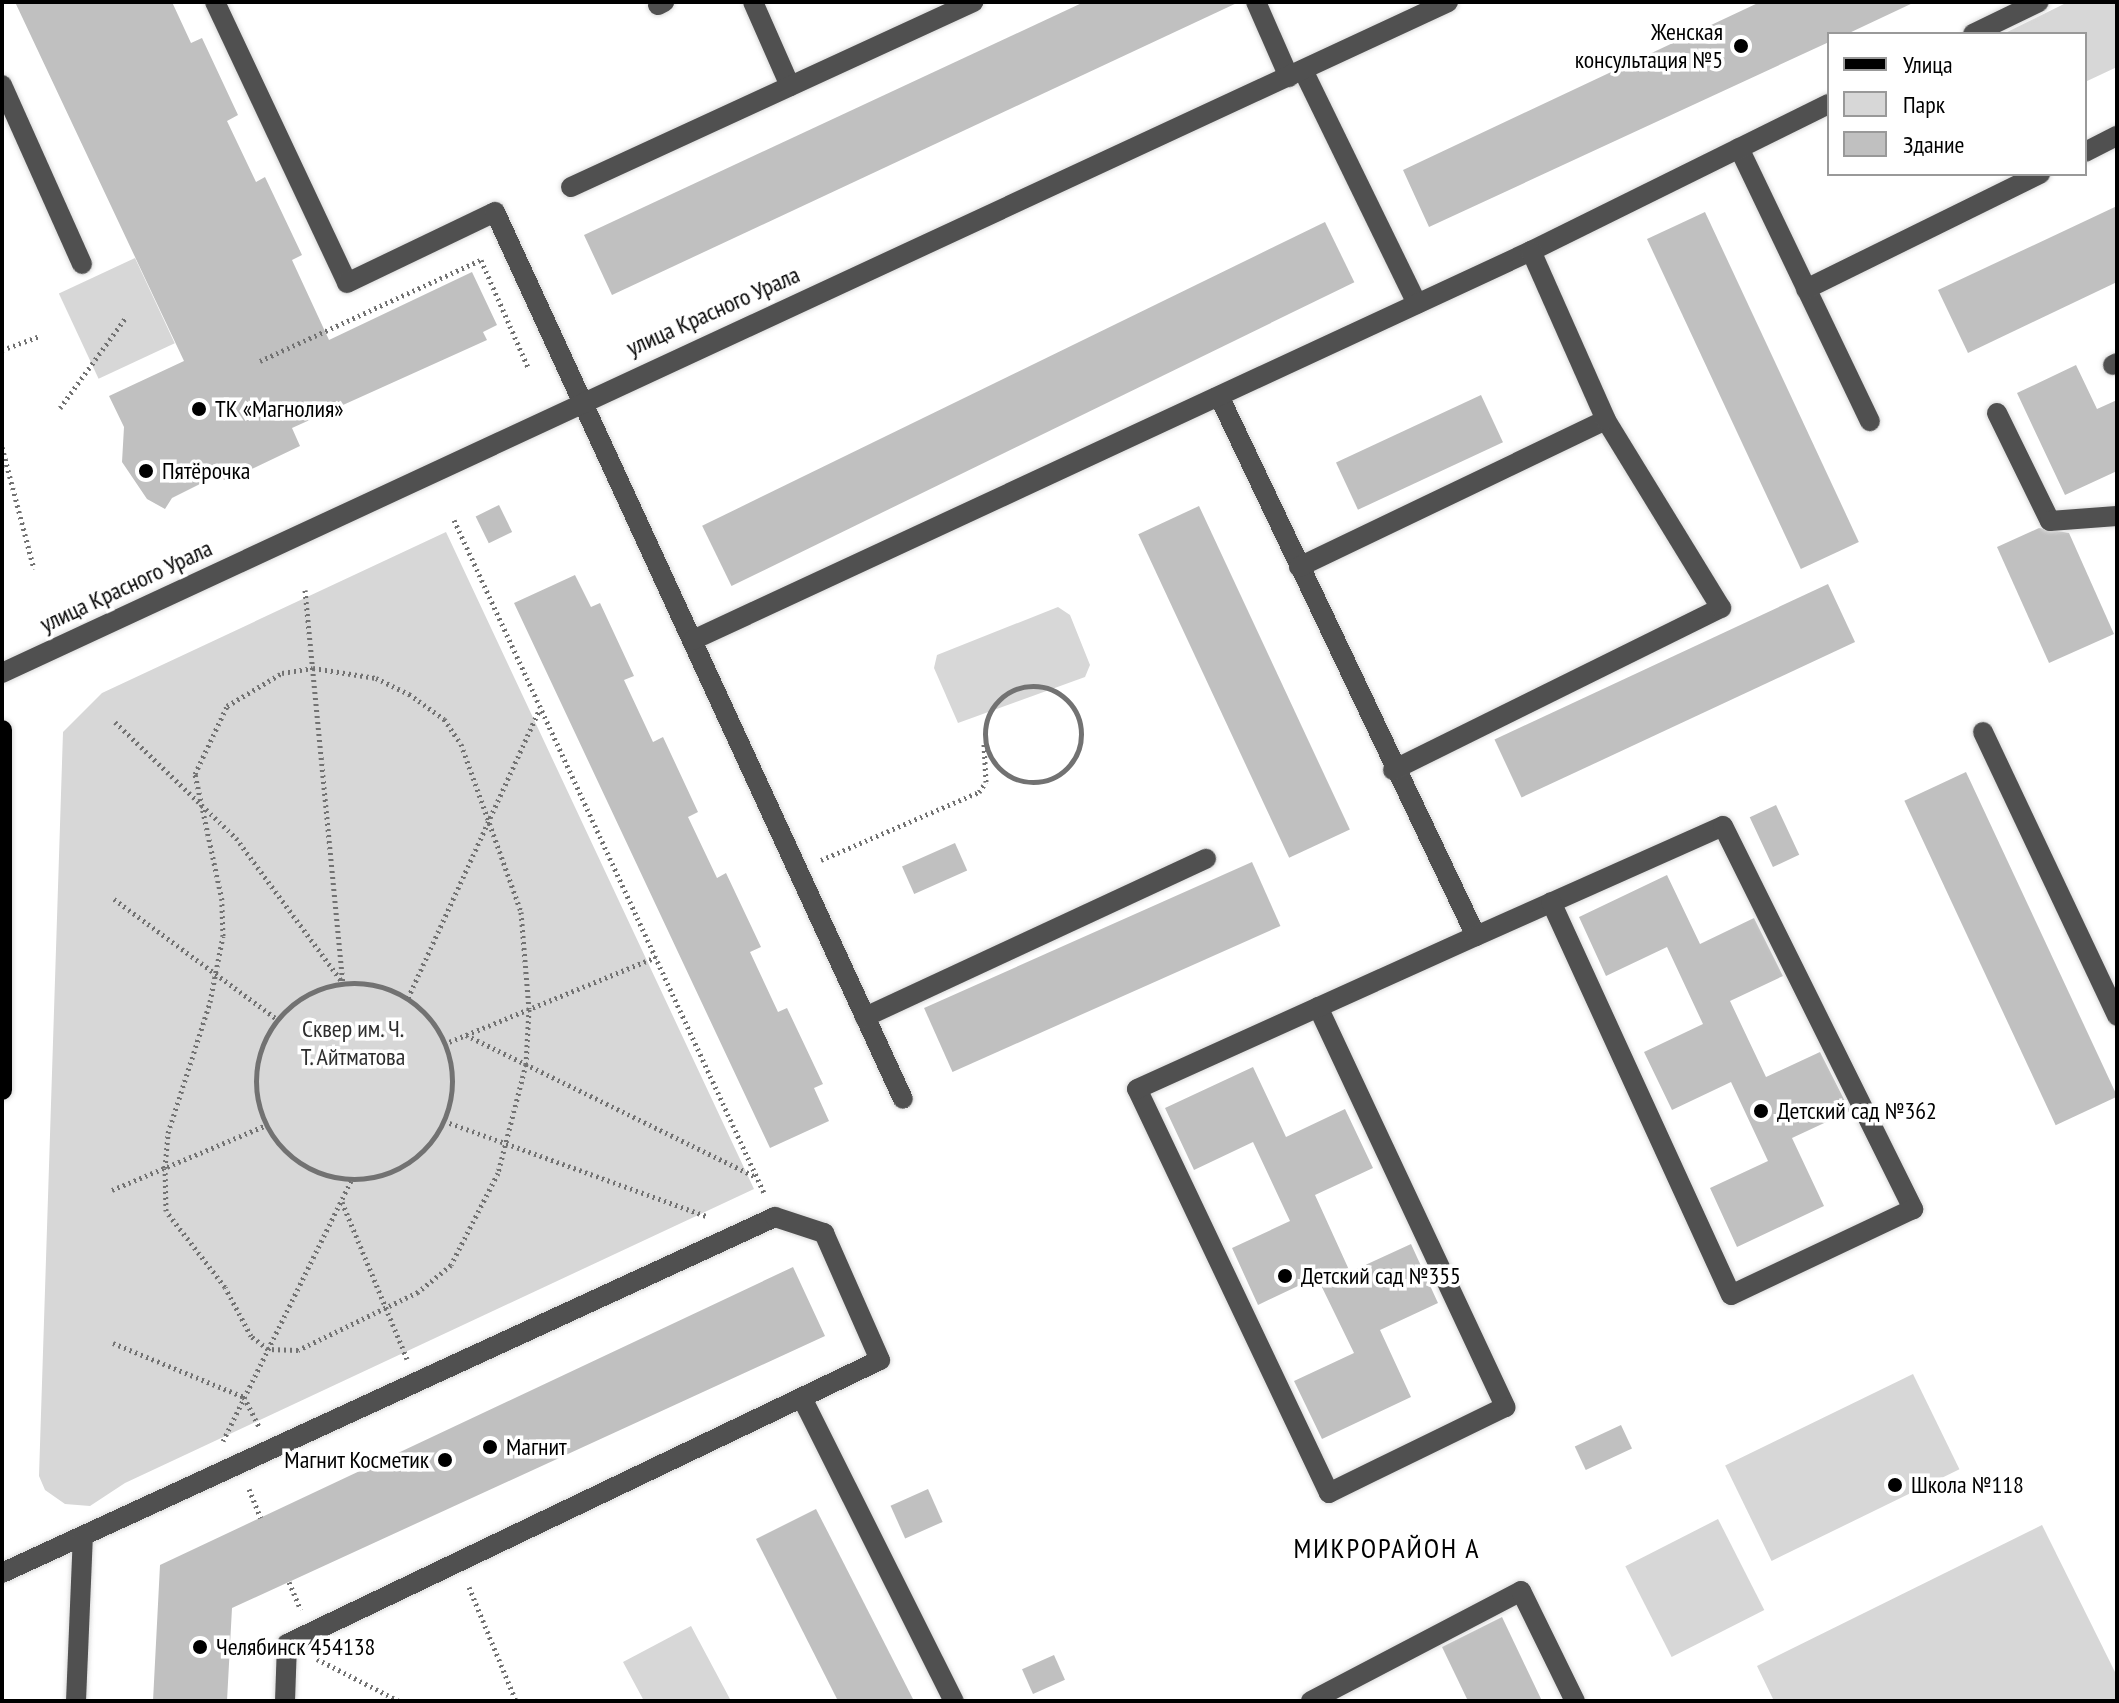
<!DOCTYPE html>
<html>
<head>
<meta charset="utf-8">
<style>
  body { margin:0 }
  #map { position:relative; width:2119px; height:1703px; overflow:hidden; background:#fff; font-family:"PT Sans Narrow",sans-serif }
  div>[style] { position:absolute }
  .green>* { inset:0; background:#d7d7d7; transform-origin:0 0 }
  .building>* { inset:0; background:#c0c0c0; transform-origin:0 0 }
  .path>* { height:5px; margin-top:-2.5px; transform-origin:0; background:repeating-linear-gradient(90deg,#727272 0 2px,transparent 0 6px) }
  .path>.ring { margin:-2.5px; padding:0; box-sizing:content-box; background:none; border:5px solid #727272; border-radius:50% }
  .roads { filter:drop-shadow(0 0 2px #dbdbdb) drop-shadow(0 0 2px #dbdbdb) }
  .minor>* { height:20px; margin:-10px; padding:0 10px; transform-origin:10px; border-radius:10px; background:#505050 }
  .major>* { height:20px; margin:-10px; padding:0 10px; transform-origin:10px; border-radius:10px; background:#000 }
  .dots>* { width:22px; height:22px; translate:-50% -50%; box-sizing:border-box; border:4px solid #fff; border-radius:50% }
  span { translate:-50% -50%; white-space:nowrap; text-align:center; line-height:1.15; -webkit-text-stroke:7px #fff; paint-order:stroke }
  .poi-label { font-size:24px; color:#000 }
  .right { translate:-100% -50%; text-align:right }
  .left { translate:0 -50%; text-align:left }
  .street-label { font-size:24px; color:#000 }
  .park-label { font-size:24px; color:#2e2e2e }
  .quarter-label { font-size:28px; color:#000; letter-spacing:2px }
  .frame { position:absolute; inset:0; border:4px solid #000; pointer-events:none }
  .legend { position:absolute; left:1827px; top:32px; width:260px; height:144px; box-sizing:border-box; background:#fff; border:2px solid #999; margin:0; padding:10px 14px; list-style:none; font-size:24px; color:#000 }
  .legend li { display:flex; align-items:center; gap:16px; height:40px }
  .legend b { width:40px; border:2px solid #999 }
</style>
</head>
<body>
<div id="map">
  <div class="green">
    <i style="clip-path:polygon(2068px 2px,2117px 2px,2117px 67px,2085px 82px,2085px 34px,2003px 34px)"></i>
    <i style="left:135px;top:258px;width:94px;height:84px;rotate:65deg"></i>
    <i style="clip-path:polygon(446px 532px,754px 1189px,125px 1483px,90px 1506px,65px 1504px,45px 1490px,39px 1476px,63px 732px,102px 693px)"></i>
    <i style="clip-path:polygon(1058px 607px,1070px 615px,1090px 665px,1085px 677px,958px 723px,934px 668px,937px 655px)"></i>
    <i style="left:1913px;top:1374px;width:106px;height:209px;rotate:64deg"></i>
    <i style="left:1718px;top:1519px;width:102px;height:104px;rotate:63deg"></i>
    <i style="clip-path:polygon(2042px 1525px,2117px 1676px,2117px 1701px,1774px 1701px,1757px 1666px)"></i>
    <i style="clip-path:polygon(691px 1626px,731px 1701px,644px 1701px,623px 1662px)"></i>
  </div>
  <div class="building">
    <i style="clip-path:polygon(15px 2px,172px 2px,191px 43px,202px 38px,238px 115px,227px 121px,256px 182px,265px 177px,302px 255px,292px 260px,329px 340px,472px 272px,497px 325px,483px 332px,487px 340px,292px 428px,300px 446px,227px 481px,216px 476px,172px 498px,165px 509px,147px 499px,122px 462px,124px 427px,109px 396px,184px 361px)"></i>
    <i style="clip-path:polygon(1084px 2px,1239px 2px,612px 295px,584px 235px)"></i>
    <i style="clip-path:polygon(1760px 2px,1915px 2px,1847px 34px,1829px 34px,1829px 42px,1429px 227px,1403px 170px)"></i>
    <i style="clip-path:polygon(2117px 206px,2117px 282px,1968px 353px,1938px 290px)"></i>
    <i style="left:1705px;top:212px;width:364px;height:64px;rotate:65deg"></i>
    <i style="left:1325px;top:222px;width:67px;height:693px;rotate:64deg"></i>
    <i style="clip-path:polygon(2076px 365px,2097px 409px,2117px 400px,2117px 471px,2065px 495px,2017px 393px)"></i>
    <i style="left:1481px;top:395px;width:52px;height:160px;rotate:65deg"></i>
    <i style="left:499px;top:505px;width:30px;height:26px;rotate:64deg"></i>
    <i style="left:1199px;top:506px;width:357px;height:67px;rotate:65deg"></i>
    <i style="clip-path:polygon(2039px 528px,2069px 533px,2114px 634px,2049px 663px,1997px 547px)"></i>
    <i style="clip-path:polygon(575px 575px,591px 607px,600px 603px,634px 676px,624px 680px,653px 742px,663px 737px,698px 812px,688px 817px,717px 878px,726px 873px,761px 947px,750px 952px,778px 1012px,787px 1008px,823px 1084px,814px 1088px,829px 1121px,770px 1148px,514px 603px)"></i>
    <i style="left:1828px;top:584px;width:64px;height:368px;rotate:65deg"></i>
    <i style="left:1966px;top:772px;width:358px;height:68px;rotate:65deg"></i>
    <i style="left:1776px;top:805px;width:55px;height:29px;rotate:65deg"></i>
    <i style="left:955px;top:843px;width:30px;height:58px;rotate:66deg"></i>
    <i style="left:1252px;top:862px;width:70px;height:359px;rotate:66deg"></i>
    <i style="clip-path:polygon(1667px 875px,1700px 944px,1754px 918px,1783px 976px,1730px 1001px,1766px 1077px,1820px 1052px,1850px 1111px,1792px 1138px,1824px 1206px,1737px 1247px,1710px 1188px,1768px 1161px,1731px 1082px,1672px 1110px,1644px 1052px,1703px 1024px,1667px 947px,1606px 976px,1579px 917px)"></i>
    <i style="clip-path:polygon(1253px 1067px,1286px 1137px,1345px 1109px,1373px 1168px,1315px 1195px,1350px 1272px,1411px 1244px,1438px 1303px,1380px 1330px,1411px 1397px,1322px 1439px,1294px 1381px,1354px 1353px,1317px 1277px,1258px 1305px,1232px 1248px,1290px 1221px,1253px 1142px,1194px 1170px,1165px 1108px)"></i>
    <i style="clip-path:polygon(793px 1267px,825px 1336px,232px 1608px,227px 1701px,153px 1701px,160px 1565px)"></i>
    <i style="left:1621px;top:1425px;width:26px;height:51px;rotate:65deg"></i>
    <i style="left:928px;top:1489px;width:36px;height:41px;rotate:66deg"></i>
    <i style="clip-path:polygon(816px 1509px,836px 1548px,914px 1701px,838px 1701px,756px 1539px)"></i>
    <i style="clip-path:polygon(1502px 1617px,1542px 1701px,1468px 1701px,1442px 1647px)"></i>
    <i style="left:1054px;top:1655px;width:27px;height:35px;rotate:66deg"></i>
  </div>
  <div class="path">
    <i style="left:2px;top:350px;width:40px;rotate:-20.2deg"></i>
    <i style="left:260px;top:361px;width:243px;rotate:-24.6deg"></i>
    <i style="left:481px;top:260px;width:117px;rotate:66.3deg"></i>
    <i style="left:60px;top:408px;width:112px;rotate:-54deg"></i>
    <i style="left:2px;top:447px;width:126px;rotate:75.3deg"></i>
    <i style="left:454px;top:520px;width:743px;rotate:65.26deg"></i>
    <i style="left:305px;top:590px;width:395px;rotate:84.5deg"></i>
    <i style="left:313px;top:668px;width:64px;rotate:9deg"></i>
    <i style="left:376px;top:678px;width:37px;rotate:26deg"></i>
    <i style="left:409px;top:694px;width:43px;rotate:35.5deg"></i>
    <i style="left:444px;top:719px;width:30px;rotate:56deg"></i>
    <i style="left:461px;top:744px;width:178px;rotate:70.3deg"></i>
    <i style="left:521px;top:912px;width:97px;rotate:85.3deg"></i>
    <i style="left:529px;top:1009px;width:55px;rotate:93.1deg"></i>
    <i style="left:526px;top:1064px;width:113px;rotate:104.4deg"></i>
    <i style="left:498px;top:1173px;width:103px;rotate:117.1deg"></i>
    <i style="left:451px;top:1265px;width:43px;rotate:140.7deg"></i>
    <i style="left:418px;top:1292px;width:133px;rotate:154.2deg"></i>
    <i style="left:298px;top:1350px;width:30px;rotate:-178deg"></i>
    <i style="left:268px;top:1349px;width:21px;rotate:-143deg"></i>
    <i style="left:251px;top:1336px;width:55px;rotate:-118deg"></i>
    <i style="left:225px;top:1287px;width:96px;rotate:-127.8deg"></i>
    <i style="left:166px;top:1211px;width:43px;rotate:-91.3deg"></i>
    <i style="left:165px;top:1168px;width:35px;rotate:-85deg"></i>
    <i style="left:168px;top:1133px;width:138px;rotate:-72.2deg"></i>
    <i style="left:210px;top:1002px;width:67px;rotate:-78.9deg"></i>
    <i style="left:223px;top:936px;width:36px;rotate:-92deg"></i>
    <i style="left:222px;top:900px;width:129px;rotate:-102.1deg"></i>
    <i style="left:195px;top:774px;width:75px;rotate:-64.8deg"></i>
    <i style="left:227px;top:706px;width:64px;rotate:-31deg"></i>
    <i style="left:282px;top:673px;width:31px;rotate:-9deg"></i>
    <i class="ring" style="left:985px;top:686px;width:91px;height:91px"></i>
    <i style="left:115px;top:722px;width:168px;rotate:43.8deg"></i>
    <i style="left:236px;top:838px;width:179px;rotate:53.6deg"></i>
    <i style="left:821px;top:860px;width:172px;rotate:-23.3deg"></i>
    <i style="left:979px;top:792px;width:12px;rotate:-55deg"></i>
    <i style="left:986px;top:782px;width:38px;rotate:-93deg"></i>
    <i style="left:114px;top:899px;width:204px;rotate:36.4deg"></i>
    <i class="ring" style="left:256px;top:983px;width:191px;height:191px"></i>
    <i style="left:408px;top:998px;width:318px;rotate:-65.5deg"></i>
    <i style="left:466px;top:1035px;width:323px;rotate:26.1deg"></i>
    <i style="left:444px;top:1044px;width:229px;rotate:-22.3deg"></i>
    <i style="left:444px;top:1121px;width:280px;rotate:19.9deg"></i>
    <i style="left:112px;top:1190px;width:168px;rotate:-22.8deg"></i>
    <i style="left:342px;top:1202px;width:170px;rotate:67.5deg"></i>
    <i style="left:113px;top:1343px;width:142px;rotate:22.4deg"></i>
    <i style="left:244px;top:1397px;width:34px;rotate:63deg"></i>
    <i style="left:223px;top:1441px;width:292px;rotate:-63.8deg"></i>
    <i style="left:249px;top:1489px;width:31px;rotate:68deg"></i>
    <i style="left:289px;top:1582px;width:30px;rotate:67deg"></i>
    <i style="left:469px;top:1587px;width:123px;rotate:67.6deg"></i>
    <i style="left:317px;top:1659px;width:92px;rotate:27.1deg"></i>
    <i style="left:493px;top:1701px;width:42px"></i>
  </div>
  <div class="roads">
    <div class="minor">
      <i style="left:215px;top:2px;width:310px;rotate:64.8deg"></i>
      <i style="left:347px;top:283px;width:164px;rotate:-25.6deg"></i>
      <i style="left:495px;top:212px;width:976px;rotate:65.3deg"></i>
      <i style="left:753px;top:2px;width:92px;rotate:66.2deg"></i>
      <i style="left:1256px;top:2px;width:82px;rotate:66.3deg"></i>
      <i style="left:658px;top:5px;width:7px;rotate:-27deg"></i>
      <i style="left:1973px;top:34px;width:73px;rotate:-25.9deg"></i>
      <i style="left:1303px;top:70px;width:260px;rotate:64deg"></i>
      <i style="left:2px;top:85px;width:196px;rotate:65.9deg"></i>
      <i style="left:1739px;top:148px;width:303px;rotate:64.4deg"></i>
      <i style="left:2085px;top:152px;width:36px;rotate:-27deg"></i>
      <i style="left:571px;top:187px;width:443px;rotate:-24.7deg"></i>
      <i style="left:1806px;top:289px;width:261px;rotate:-26.2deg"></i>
      <i style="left:2113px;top:365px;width:4px;rotate:-27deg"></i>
      <i style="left:1219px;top:396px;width:598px;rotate:64.55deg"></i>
      <i style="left:1997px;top:413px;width:120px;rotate:63.9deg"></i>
      <i style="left:2050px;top:521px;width:67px;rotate:-4.3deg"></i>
      <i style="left:1299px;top:567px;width:340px;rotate:-25.6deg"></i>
      <i style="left:693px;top:640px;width:924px;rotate:-24.9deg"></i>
      <i style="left:1531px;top:251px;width:332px;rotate:-26.3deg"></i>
      <i style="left:2px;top:673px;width:1594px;rotate:-24.89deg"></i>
      <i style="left:1983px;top:732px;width:314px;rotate:64.7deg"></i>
      <i style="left:1393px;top:770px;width:366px;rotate:-26.3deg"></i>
      <i style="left:1721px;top:608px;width:220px;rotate:-121.5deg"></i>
      <i style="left:1606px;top:420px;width:185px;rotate:-113.9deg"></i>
      <i style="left:1318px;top:1007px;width:442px;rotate:64.9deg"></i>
      <i style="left:1505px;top:1407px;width:196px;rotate:154deg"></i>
      <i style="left:1329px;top:1493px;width:447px;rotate:-115.4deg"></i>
      <i style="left:1137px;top:1089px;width:372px;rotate:-24.3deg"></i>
      <i style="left:1476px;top:936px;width:270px;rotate:-24deg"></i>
      <i style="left:1723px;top:826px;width:428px;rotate:63.6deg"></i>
      <i style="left:1913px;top:1209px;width:201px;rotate:154.7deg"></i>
      <i style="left:1731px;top:1295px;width:432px;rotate:-114.6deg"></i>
      <i style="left:865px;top:1017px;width:376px;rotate:-24.9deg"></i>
      <i style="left:802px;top:1398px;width:339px;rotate:63.4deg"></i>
      <i style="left:2px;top:1573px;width:851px;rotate:-24.73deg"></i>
      <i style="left:775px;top:1217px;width:52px;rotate:18.1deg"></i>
      <i style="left:824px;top:1233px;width:139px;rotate:66.2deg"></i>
      <i style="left:880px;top:1360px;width:657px;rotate:154.41deg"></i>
      <i style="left:287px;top:1644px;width:57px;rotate:92deg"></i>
      <i style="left:76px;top:1701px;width:164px;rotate:-87.6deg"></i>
      <i style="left:1311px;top:1701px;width:237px;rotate:-27.6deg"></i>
      <i style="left:1521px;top:1591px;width:123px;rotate:63.9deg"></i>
    </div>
    <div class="major">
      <i style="left:2px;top:730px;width:360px;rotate:90deg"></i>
    </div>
  </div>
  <div class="dots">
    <i style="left:1741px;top:46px;background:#000"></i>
    <i style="left:199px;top:409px;background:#000"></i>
    <i style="left:146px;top:471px;background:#000"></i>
    <i style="left:1761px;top:1111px;background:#000"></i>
    <i style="left:1285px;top:1276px;background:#000"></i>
    <i style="left:490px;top:1447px;background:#000"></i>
    <i style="left:445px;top:1460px;background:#000"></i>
    <i style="left:1895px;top:1485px;background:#000"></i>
    <i style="left:200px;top:1647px;background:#000"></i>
  </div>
  <div class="poi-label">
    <span class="right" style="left:1723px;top:46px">Женская<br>консультация №5</span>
    <span class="left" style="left:215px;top:409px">ТК «Магнолия»</span>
    <span class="left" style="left:162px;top:471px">Пятёрочка</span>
    <span class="left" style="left:1777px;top:1111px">Детский сад №362</span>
    <span class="left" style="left:1301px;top:1276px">Детский сад №355</span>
    <span class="left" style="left:506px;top:1447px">Магнит</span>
    <span class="right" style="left:429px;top:1460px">Магнит Косметик</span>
    <span class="left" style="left:1911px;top:1485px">Школа №118</span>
    <span class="left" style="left:216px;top:1647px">Челябинск 454138</span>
  </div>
  <div class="street-label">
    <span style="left:713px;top:311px;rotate:-24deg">улица Красного Урала</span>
    <span style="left:126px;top:586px;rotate:-25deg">улица Красного Урала</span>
  </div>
  <div class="park-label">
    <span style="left:353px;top:1043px">Сквер им. Ч.<br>Т. Айтматова</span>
  </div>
  <div class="quarter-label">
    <span style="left:1387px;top:1548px">МИКРОРАЙОН А</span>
  </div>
  <div class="frame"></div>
  <ul class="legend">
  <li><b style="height:10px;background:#000"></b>Улица</li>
  <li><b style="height:22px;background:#d7d7d7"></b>Парк</li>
  <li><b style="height:22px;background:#c0c0c0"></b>Здание</li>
  </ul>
</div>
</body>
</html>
